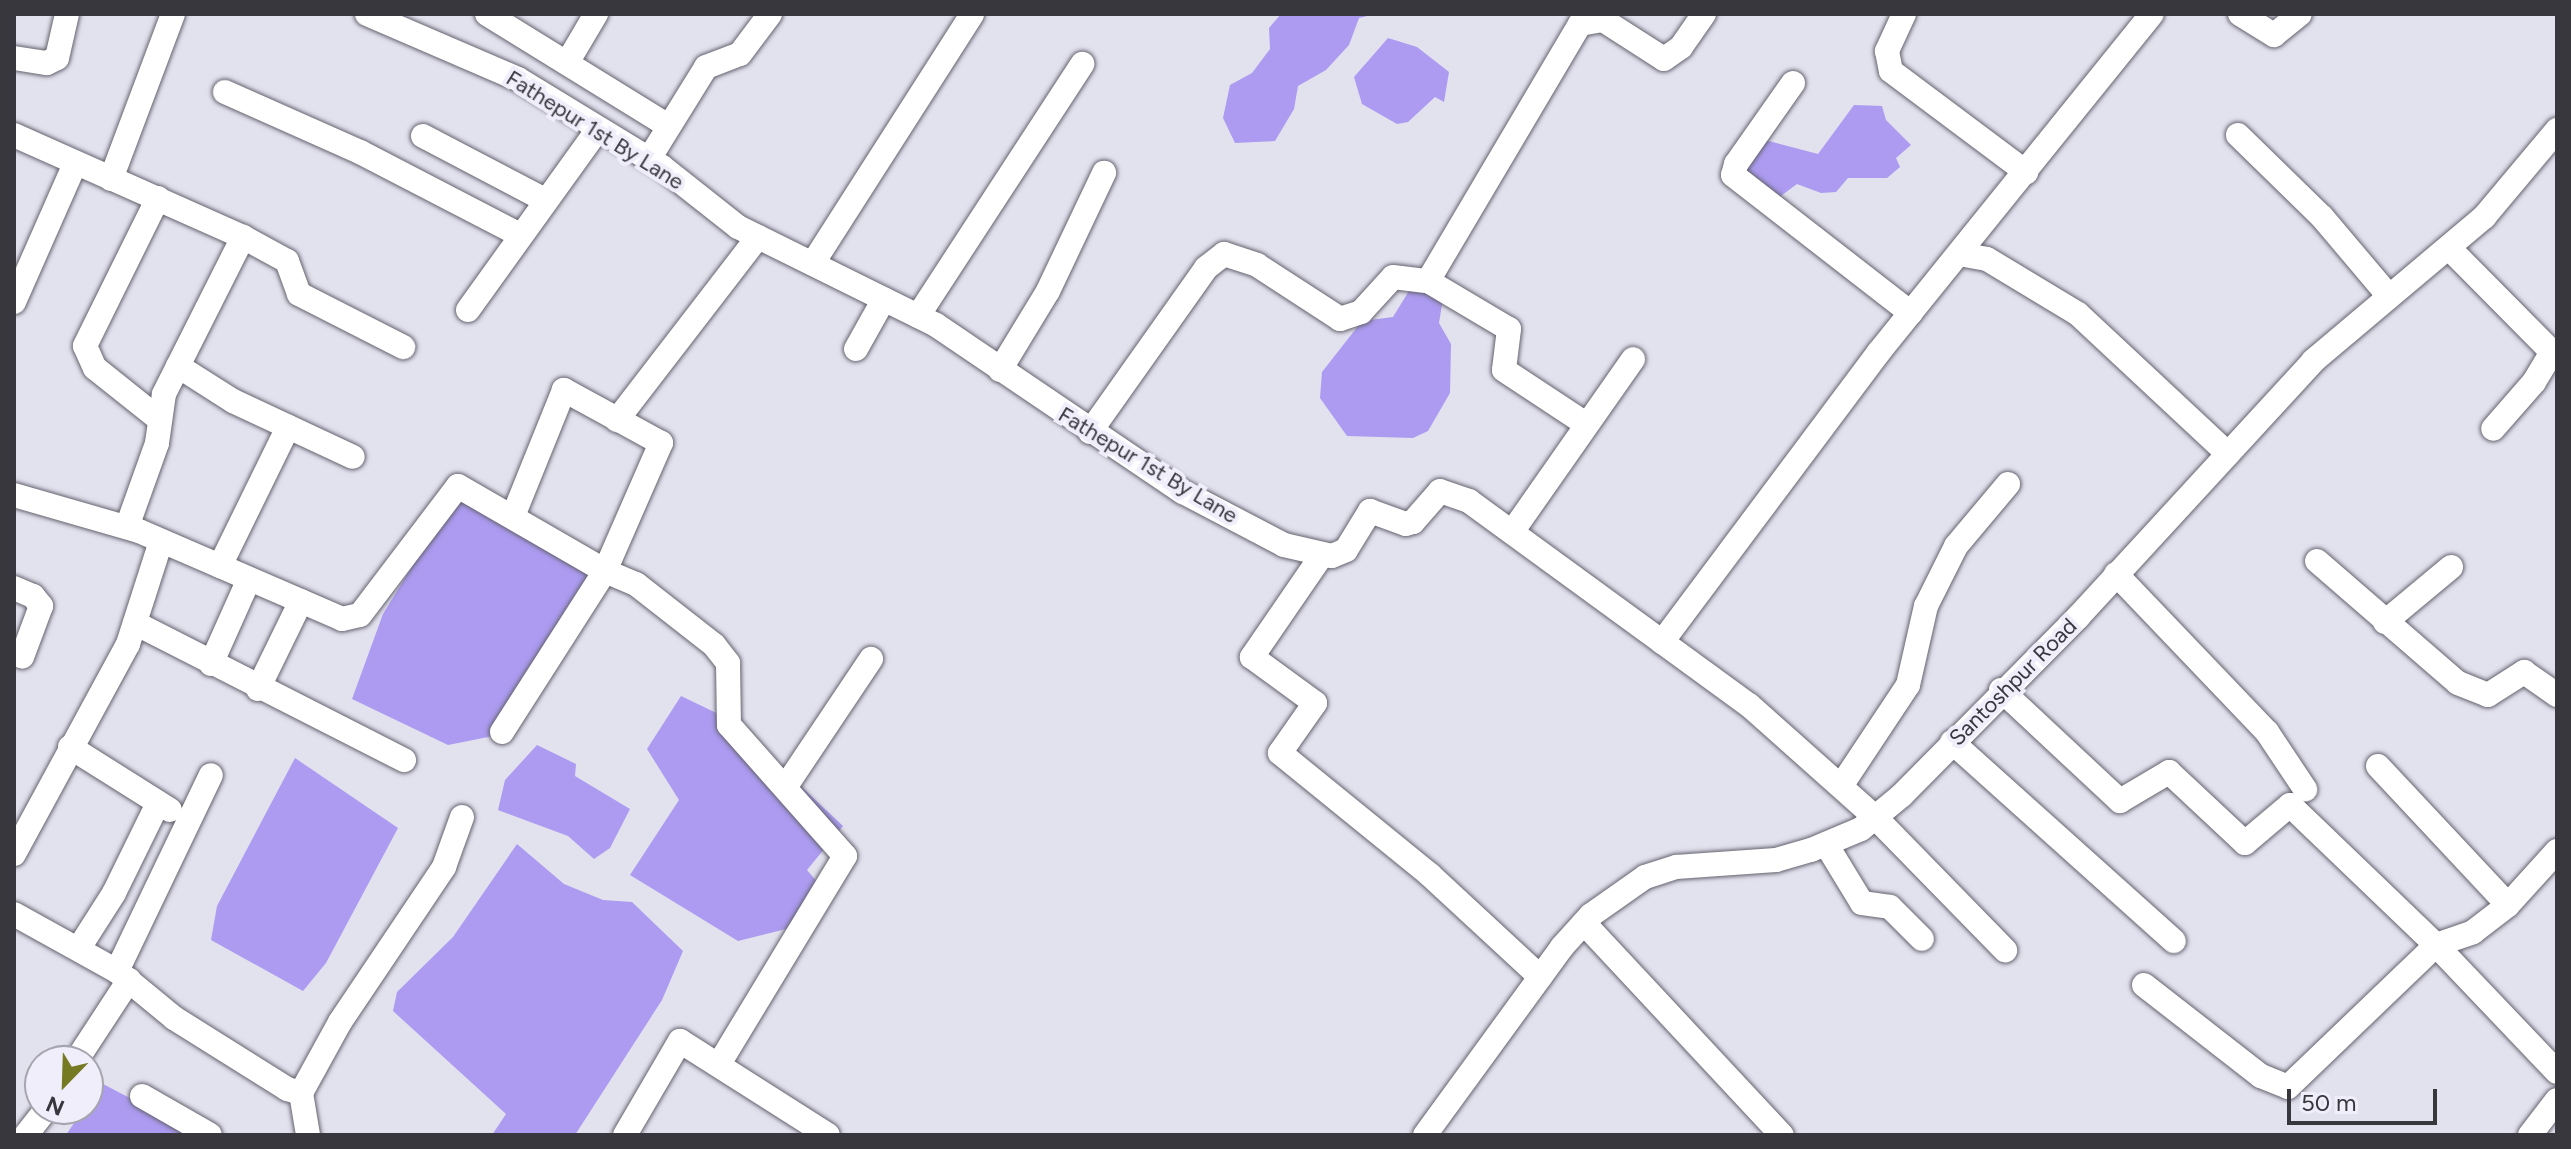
<!DOCTYPE html>
<html>
<head>
<meta charset="utf-8">
<style>
  body { margin:0 }
  #map { position:relative; width:2571px; height:1149px; overflow:hidden; background:#e2e1ee; font-family:Figtree,sans-serif }
  div>[style] { position:absolute }
  .water>* { inset:0; background:#ac9bf0 }
  .roads { filter:drop-shadow(0 0 2px #64636e) drop-shadow(0 0 2px #64636e) }
  .street>* { height:24px; margin:-12px; padding:0 12px; transform-origin:12px; border-radius:12px; background:#fff }
  span { translate:-50% -50%; white-space:nowrap; text-align:center; line-height:1.15; -webkit-text-stroke:8px #f0eefb; paint-order:stroke }
  .street-label { font-size:22px; color:#38373d }
  .frame { position:absolute; inset:0; border:16px solid #38373d; pointer-events:none }
  .north { position:absolute; left:24px; top:1045px; width:80px; height:80px; box-sizing:border-box; background:#f0eefb; border:2px solid #a6a5af; border-radius:50%; rotate:203deg; font-size:22px; font-weight:700; line-height:32px; text-align:center; color:#38373d }
  .north::after { content:''; display:block; margin:auto; width:28px; height:36px; background:#767a23; clip-path:polygon(50% 0,100% 100%,50% 72%,0 100%) }
  .scale { position:absolute; left:2287px; top:1089px; width:150px; height:36px; box-sizing:border-box; border:4px solid #38373d; border-top:0; padding-left:10px; font-size:24px; line-height:28px; white-space:nowrap; color:#38373d; -webkit-text-stroke:6px #f0eefb; paint-order:stroke }
</style>
</head>
<body>
<div id="map">
  <div class="water">
    <i style="clip-path:polygon(1281px 14px,1371px 15px,1359px 18px,1349px 45px,1326px 70px,1298px 86px,1294px 109px,1275px 141px,1235px 143px,1223px 118px,1230px 85px,1252px 73px,1270px 49px,1269px 28px)"></i>
    <i style="clip-path:polygon(1388px 38px,1417px 47px,1449px 72px,1444px 102px,1435px 97px,1408px 122px,1397px 124px,1362px 104px,1354px 77px)"></i>
    <i style="clip-path:polygon(1854px 105px,1882px 106px,1886px 120px,1911px 145px,1896px 158px,1900px 167px,1887px 178px,1848px 178px,1836px 192px,1821px 193px,1797px 184px,1778px 198px,1747px 179px,1745px 165px,1765px 140px,1818px 154px)"></i>
    <i style="clip-path:polygon(1412px 286px,1444px 293px,1439px 323px,1451px 344px,1450px 393px,1428px 431px,1413px 438px,1347px 436px,1320px 398px,1322px 372px,1362px 321px,1393px 317px)"></i>
    <i style="clip-path:polygon(462px 497px,597px 575px,493px 736px,448px 745px,352px 699px,383px 614px,438px 524px)"></i>
    <i style="clip-path:polygon(681px 696px,731px 720px,843px 826px,807px 870px,818px 883px,786px 929px,738px 941px,630px 875px,679px 800px,647px 749px)"></i>
    <i style="clip-path:polygon(537px 745px,576px 764px,575px 776px,630px 809px,610px 848px,594px 859px,568px 836px,498px 810px,505px 780px)"></i>
    <i style="clip-path:polygon(295px 758px,398px 828px,326px 963px,303px 991px,211px 940px,217px 906px)"></i>
    <i style="clip-path:polygon(517px 844px,564px 884px,603px 900px,632px 902px,683px 951px,662px 1000px,575px 1135px,492px 1135px,506px 1114px,393px 1011px,397px 992px,453px 937px)"></i>
    <i style="clip-path:polygon(101px 1083px,201px 1135px,66px 1135px)"></i>
  </div>
  <div class="roads">
    <div class="street">
      <i style="left:367px;top:14px;width:164px;rotate:23.3deg"></i>
      <i style="left:518px;top:79px;width:169px;rotate:31.4deg"></i>
      <i style="left:662px;top:167px;width:97px;rotate:38.3deg"></i>
      <i style="left:738px;top:227px;width:221px;rotate:26.3deg"></i>
      <i style="left:936px;top:325px;width:298px;rotate:34.1deg"></i>
      <i style="left:1183px;top:492px;width:114px;rotate:27.7deg"></i>
      <i style="left:1284px;top:545px;width:49px;rotate:12.9deg"></i>
      <i style="left:1332px;top:556px;width:15px;rotate:-23deg"></i>
      <i style="left:1346px;top:550px;width:46px;rotate:-58.4deg"></i>
      <i style="left:1370px;top:511px;width:38px;rotate:20deg"></i>
      <i style="left:1406px;top:524px;width:7px;rotate:-16deg"></i>
      <i style="left:1413px;top:522px;width:41px;rotate:-48.9deg"></i>
      <i style="left:1440px;top:491px;width:31px;rotate:19deg"></i>
      <i style="left:1469px;top:501px;width:346px;rotate:36.1deg"></i>
      <i style="left:1749px;top:705px;width:170px;rotate:41.7deg"></i>
      <i style="left:1876px;top:818px;width:185px;rotate:45.7deg"></i>
      <i style="left:487px;top:14px;width:211px;rotate:31.7deg"></i>
      <i style="left:1904px;top:14px;width:41px;rotate:114.7deg"></i>
      <i style="left:1887px;top:51px;width:20px;rotate:79deg"></i>
      <i style="left:1891px;top:71px;width:169px;rotate:36.8deg"></i>
      <i style="left:2240px;top:14px;width:40px;rotate:32deg"></i>
      <i style="left:2274px;top:35px;width:33px;rotate:-39deg"></i>
      <i style="left:14px;top:58px;width:33px;rotate:9deg"></i>
      <i style="left:47px;top:63px;width:11px;rotate:-27deg"></i>
      <i style="left:57px;top:58px;width:45px;rotate:-77.2deg"></i>
      <i style="left:567px;top:63px;width:57px;rotate:-59.4deg"></i>
      <i style="left:1793px;top:83px;width:99px;rotate:125.1deg"></i>
      <i style="left:1736px;top:164px;width:11px;rotate:105deg"></i>
      <i style="left:1733px;top:175px;width:225px;rotate:37.8deg"></i>
      <i style="left:225px;top:92px;width:148px;rotate:24deg"></i>
      <i style="left:360px;top:152px;width:180px;rotate:27.4deg"></i>
      <i style="left:14px;top:135px;width:251px;rotate:24deg"></i>
      <i style="left:243px;top:237px;width:50px;rotate:28.6deg"></i>
      <i style="left:287px;top:261px;width:35px;rotate:70deg"></i>
      <i style="left:299px;top:294px;width:117px;rotate:27deg"></i>
      <i style="left:2238px;top:135px;width:117px;rotate:44.3deg"></i>
      <i style="left:2322px;top:217px;width:102px;rotate:49.8deg"></i>
      <i style="left:423px;top:136px;width:138px;rotate:27.7deg"></i>
      <i style="left:649px;top:159px;width:108px;rotate:-58.2deg"></i>
      <i style="left:706px;top:67px;width:36px;rotate:-21deg"></i>
      <i style="left:740px;top:54px;width:50px;rotate:-53.1deg"></i>
      <i style="left:111px;top:179px;width:176px;rotate:-69.4deg"></i>
      <i style="left:158px;top:198px;width:165px;rotate:116.3deg"></i>
      <i style="left:85px;top:346px;width:24px;rotate:66deg"></i>
      <i style="left:95px;top:368px;width:82px;rotate:38.6deg"></i>
      <i style="left:2449px;top:248px;width:146px;rotate:45.3deg"></i>
      <i style="left:2552px;top:352px;width:35px;rotate:121deg"></i>
      <i style="left:2534px;top:382px;width:62px;rotate:131.1deg"></i>
      <i style="left:1959px;top:254px;width:28px;rotate:10deg"></i>
      <i style="left:1987px;top:259px;width:106px;rotate:31.1deg"></i>
      <i style="left:2078px;top:314px;width:205px;rotate:43deg"></i>
      <i style="left:813px;top:263px;width:295px;rotate:-57.4deg"></i>
      <i style="left:1428px;top:281px;width:299px;rotate:-59.4deg"></i>
      <i style="left:1580px;top:24px;width:23px;rotate:-10deg"></i>
      <i style="left:1603px;top:20px;width:72px;rotate:32.6deg"></i>
      <i style="left:1664px;top:59px;width:21px;rotate:-35deg"></i>
      <i style="left:1681px;top:47px;width:40px;rotate:-55.1deg"></i>
      <i style="left:14px;top:302px;width:151px;rotate:-66.2deg"></i>
      <i style="left:468px;top:310px;width:223px;rotate:-54.3deg"></i>
      <i style="left:918px;top:316px;width:301px;rotate:-56.9deg"></i>
      <i style="left:856px;top:349px;width:57px;rotate:-60.8deg"></i>
      <i style="left:178px;top:366px;width:65px;rotate:32.5deg"></i>
      <i style="left:233px;top:401px;width:132px;rotate:25deg"></i>
      <i style="left:1000px;top:370px;width:92px;rotate:-58.7deg"></i>
      <i style="left:1048px;top:291px;width:131px;rotate:-64.6deg"></i>
      <i style="left:617px;top:420px;width:231px;rotate:-52.4deg"></i>
      <i style="left:1090px;top:432px;width:201px;rotate:-54.7deg"></i>
      <i style="left:1206px;top:268px;width:23px;rotate:-38deg"></i>
      <i style="left:1224px;top:254px;width:35px;rotate:18deg"></i>
      <i style="left:1257px;top:265px;width:99px;rotate:33deg"></i>
      <i style="left:1340px;top:319px;width:22px;rotate:-18deg"></i>
      <i style="left:1361px;top:312px;width:47px;rotate:-47.6deg"></i>
      <i style="left:1393px;top:277px;width:35px;rotate:7deg"></i>
      <i style="left:1428px;top:281px;width:94px;rotate:30.7deg"></i>
      <i style="left:1509px;top:329px;width:41px;rotate:97deg"></i>
      <i style="left:1504px;top:370px;width:98px;rotate:33.4deg"></i>
      <i style="left:14px;top:495px;width:130px;rotate:16.1deg"></i>
      <i style="left:139px;top:531px;width:221px;rotate:23.4deg"></i>
      <i style="left:342px;top:619px;width:18px;rotate:-13deg"></i>
      <i style="left:360px;top:615px;width:162px;rotate:-52.8deg"></i>
      <i style="left:458px;top:486px;width:170px;rotate:30deg"></i>
      <i style="left:605px;top:571px;width:140px;rotate:-66.4deg"></i>
      <i style="left:661px;top:443px;width:111px;rotate:-151.3deg"></i>
      <i style="left:564px;top:390px;width:134px;rotate:112deg"></i>
      <i style="left:127px;top:527px;width:89px;rotate:-70.3deg"></i>
      <i style="left:157px;top:443px;width:49px;rotate:-81.9deg"></i>
      <i style="left:164px;top:394px;width:176px;rotate:-63.3deg"></i>
      <i style="left:1512px;top:532px;width:211px;rotate:-55deg"></i>
      <i style="left:1322px;top:555px;width:124px;rotate:124.5deg"></i>
      <i style="left:1252px;top:657px;width:78px;rotate:36.1deg"></i>
      <i style="left:1315px;top:703px;width:61px;rotate:125deg"></i>
      <i style="left:1280px;top:753px;width:193px;rotate:39.1deg"></i>
      <i style="left:1430px;top:875px;width:150px;rotate:42.8deg"></i>
      <i style="left:2317px;top:561px;width:186px;rotate:40.9deg"></i>
      <i style="left:2458px;top:683px;width:32px;rotate:22deg"></i>
      <i style="left:2488px;top:695px;width:43px;rotate:-32.6deg"></i>
      <i style="left:2524px;top:672px;width:40px;rotate:34.9deg"></i>
      <i style="left:220px;top:566px;width:155px;rotate:-63.9deg"></i>
      <i style="left:2116px;top:574px;width:219px;rotate:46.3deg"></i>
      <i style="left:2267px;top:732px;width:69px;rotate:56.3deg"></i>
      <i style="left:14px;top:588px;width:21px;rotate:23deg"></i>
      <i style="left:33px;top:596px;width:13px;rotate:51deg"></i>
      <i style="left:41px;top:606px;width:54px;rotate:110.4deg"></i>
      <i style="left:2385px;top:622px;width:86px;rotate:-39.8deg"></i>
      <i style="left:135px;top:623px;width:302px;rotate:27deg"></i>
      <i style="left:1662px;top:642px;width:362px;rotate:-53.2deg"></i>
      <i style="left:1879px;top:352px;width:434px;rotate:-51.1deg"></i>
      <i style="left:211px;top:664px;width:93px;rotate:-65.9deg"></i>
      <i style="left:258px;top:689px;width:98px;rotate:-64deg"></i>
      <i style="left:2001px;top:690px;width:163px;rotate:43deg"></i>
      <i style="left:2120px;top:801px;width:57px;rotate:-30.6deg"></i>
      <i style="left:2169px;top:772px;width:104px;rotate:43.1deg"></i>
      <i style="left:2245px;top:843px;width:59px;rotate:-40.2deg"></i>
      <i style="left:2290px;top:805px;width:202px;rotate:43.8deg"></i>
      <i style="left:2436px;top:945px;width:175px;rotate:46.4deg"></i>
      <i style="left:502px;top:732px;width:191px;rotate:-57.4deg"></i>
      <i style="left:605px;top:571px;width:34px;rotate:23deg"></i>
      <i style="left:636px;top:584px;width:99px;rotate:38deg"></i>
      <i style="left:714px;top:645px;width:23px;rotate:52deg"></i>
      <i style="left:728px;top:663px;width:62px;rotate:89.1deg"></i>
      <i style="left:729px;top:725px;width:175px;rotate:48.5deg"></i>
      <i style="left:845px;top:856px;width:243px;rotate:121.2deg"></i>
      <i style="left:1952px;top:742px;width:298px;rotate:41.9deg"></i>
      <i style="left:70px;top:747px;width:118px;rotate:32.2deg"></i>
      <i style="left:2378px;top:766px;width:190px;rotate:46.9deg"></i>
      <i style="left:786px;top:786px;width:153px;rotate:-56.2deg"></i>
      <i style="left:1841px;top:786px;width:121px;rotate:-56.4deg"></i>
      <i style="left:1908px;top:685px;width:81px;rotate:-77.2deg"></i>
      <i style="left:1926px;top:606px;width:67px;rotate:-63.4deg"></i>
      <i style="left:1956px;top:546px;width:81px;rotate:-50deg"></i>
      <i style="left:1826px;top:844px;width:69px;rotate:58.6deg"></i>
      <i style="left:1862px;top:903px;width:28px;rotate:8deg"></i>
      <i style="left:1890px;top:907px;width:45px;rotate:45deg"></i>
      <i style="left:14px;top:854px;width:239px;rotate:-61.5deg"></i>
      <i style="left:128px;top:644px;width:108px;rotate:-72.2deg"></i>
      <i style="left:14px;top:914px;width:118px;rotate:29deg"></i>
      <i style="left:117px;top:971px;width:74px;rotate:39.5deg"></i>
      <i style="left:174px;top:1018px;width:133px;rotate:32.1deg"></i>
      <i style="left:287px;top:1089px;width:15px;rotate:16deg"></i>
      <i style="left:301px;top:1093px;width:81px;rotate:-61.2deg"></i>
      <i style="left:340px;top:1022px;width:187px;rotate:-56.1deg"></i>
      <i style="left:444px;top:867px;width:53px;rotate:-70.2deg"></i>
      <i style="left:1584px;top:923px;width:290px;rotate:47deg"></i>
      <i style="left:79px;top:948px;width:65px;rotate:-57.5deg"></i>
      <i style="left:114px;top:893px;width:100px;rotate:-63.9deg"></i>
      <i style="left:117px;top:971px;width:217px;rotate:-64.4deg"></i>
      <i style="left:2144px;top:985px;width:148px;rotate:37.9deg"></i>
      <i style="left:2261px;top:1076px;width:29px;rotate:22deg"></i>
      <i style="left:2288px;top:1087px;width:205px;rotate:-43.8deg"></i>
      <i style="left:2436px;top:945px;width:39px;rotate:-19deg"></i>
      <i style="left:2473px;top:932px;width:44px;rotate:-37.6deg"></i>
      <i style="left:2508px;top:905px;width:73px;rotate:-47.8deg"></i>
      <i style="left:76px;top:1061px;width:97px;rotate:-56.8deg"></i>
      <i style="left:301px;top:1093px;width:43px;rotate:80.5deg"></i>
      <i style="left:142px;top:1096px;width:78px;rotate:29.8deg"></i>
      <i style="left:26px;top:1135px;width:33px;rotate:-52deg"></i>
      <i style="left:625px;top:1135px;width:109px;rotate:-59.7deg"></i>
      <i style="left:680px;top:1041px;width:175px;rotate:32.4deg"></i>
      <i style="left:1425px;top:1135px;width:233px;rotate:-53.9deg"></i>
      <i style="left:1562px;top:947px;width:43px;rotate:-47.8deg"></i>
      <i style="left:1591px;top:915px;width:66px;rotate:-35.1deg"></i>
      <i style="left:1645px;top:877px;width:33px;rotate:-18deg"></i>
      <i style="left:1676px;top:867px;width:100px;rotate:-4deg"></i>
      <i style="left:1776px;top:860px;width:36px;rotate:-16deg"></i>
      <i style="left:1811px;top:850px;width:54px;rotate:-22.8deg"></i>
      <i style="left:1861px;top:829px;width:53px;rotate:-39.7deg"></i>
      <i style="left:1902px;top:795px;width:250px;rotate:-45.3deg"></i>
      <i style="left:2078px;top:617px;width:348px;rotate:-47.4deg"></i>
      <i style="left:2313px;top:361px;width:224px;rotate:-40.1deg"></i>
      <i style="left:2484px;top:217px;width:114px;rotate:-50deg"></i>
      <i style="left:2530px;top:1135px;width:44px;rotate:-52.4deg"></i>
    </div>
  </div>
  <div class="street-label">
    <span style="left:595px;top:130px;rotate:32deg">Fathepur 1st By Lane</span>
    <span style="left:1148px;top:465px;rotate:31deg">Fathepur 1st By Lane</span>
    <span style="left:2013px;top:682px;rotate:-45deg">Santoshpur Road</span>
  </div>
  <div class="frame"></div>
  <div class="north">N</div>
  <div class="scale">50 m</div>
</div>
</body>
</html>
